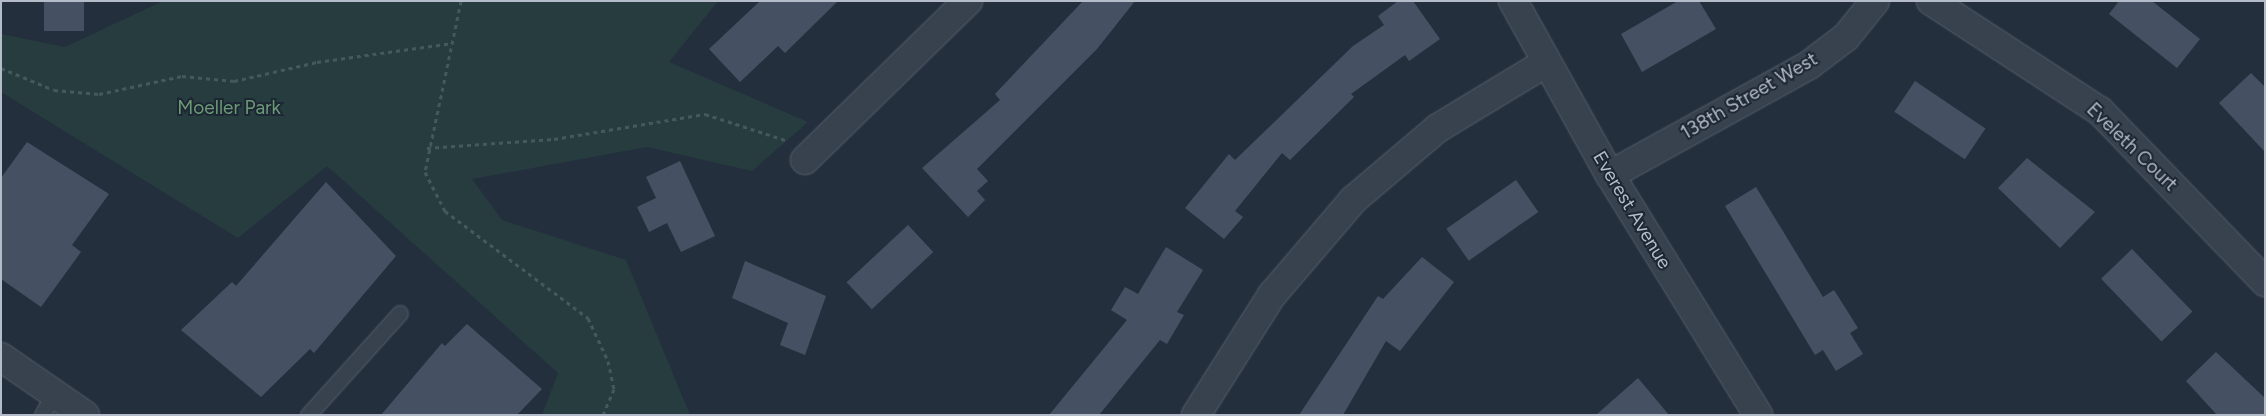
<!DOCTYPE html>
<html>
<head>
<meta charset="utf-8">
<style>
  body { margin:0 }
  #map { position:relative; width:2266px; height:416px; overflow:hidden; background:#242f3e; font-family:Figtree,sans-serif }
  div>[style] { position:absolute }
  .green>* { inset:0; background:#263c3f }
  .building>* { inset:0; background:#455162; transform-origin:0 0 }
  .path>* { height:3px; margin-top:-1.5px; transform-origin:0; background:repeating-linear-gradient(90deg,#44595c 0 4px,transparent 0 8px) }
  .roads { filter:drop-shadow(0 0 1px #565f6c) drop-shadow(0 0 1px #565f6c) }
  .lane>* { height:15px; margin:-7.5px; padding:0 7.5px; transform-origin:7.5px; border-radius:7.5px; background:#38414e }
  .street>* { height:28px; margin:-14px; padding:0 14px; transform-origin:14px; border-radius:14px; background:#38414e }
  span { translate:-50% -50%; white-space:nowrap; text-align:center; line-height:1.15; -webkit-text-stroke:4px #1d2633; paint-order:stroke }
  .street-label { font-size:19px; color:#b4bcc9 }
  .park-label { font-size:19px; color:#6b9a76 }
  .frame { position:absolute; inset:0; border:2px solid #b4bcc9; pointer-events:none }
</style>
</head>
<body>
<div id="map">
  <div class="green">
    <i style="clip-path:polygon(163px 1px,718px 1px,669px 62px,808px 122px,752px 171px,647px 147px,472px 179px,502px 220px,626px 260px,690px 415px,542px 415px,558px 373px,327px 166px,238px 238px,1px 92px,1px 34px,65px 47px)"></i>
  </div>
  <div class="building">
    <i style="left:44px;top:1px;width:40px;height:30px"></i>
    <i style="clip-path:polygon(760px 1px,838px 1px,785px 53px,778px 46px,740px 82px,709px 49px)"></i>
    <i style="clip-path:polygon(1083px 1px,1135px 1px,1097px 49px,977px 169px,988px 181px,977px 191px,985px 200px,968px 217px,922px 168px,1000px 100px,995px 94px)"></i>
    <i style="clip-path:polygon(1398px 1px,1413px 1px,1440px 39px,1409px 61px,1405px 55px,1351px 94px,1354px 97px,1290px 160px,1282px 153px,1235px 211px,1243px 217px,1224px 239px,1185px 208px,1229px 154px,1235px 160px,1353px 46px,1384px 25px,1378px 16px)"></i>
    <i style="clip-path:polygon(1678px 1px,1699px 1px,1716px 29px,1642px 72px,1621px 34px)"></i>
    <i style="clip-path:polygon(2119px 1px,2152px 1px,2200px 39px,2177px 68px,2109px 14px)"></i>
    <i style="clip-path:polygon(2251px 73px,2265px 87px,2265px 152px,2219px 103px)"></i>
    <i style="left:1915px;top:81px;width:85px;height:37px;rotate:34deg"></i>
    <i style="clip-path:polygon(27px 142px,109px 194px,72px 245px,81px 252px,41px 307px,1px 279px,1px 178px)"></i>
    <i style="clip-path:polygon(2027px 158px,2095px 212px,2060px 248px,1998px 188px)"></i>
    <i style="clip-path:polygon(680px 161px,715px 236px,681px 252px,667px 223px,649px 232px,637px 207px,656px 198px,646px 177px)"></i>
    <i style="left:1516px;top:180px;width:39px;height:85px;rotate:55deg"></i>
    <i style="clip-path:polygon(326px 182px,396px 256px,314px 353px,310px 349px,261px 397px,181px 330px,232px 282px,236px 286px)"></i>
    <i style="clip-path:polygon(1756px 187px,1823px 297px,1834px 290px,1858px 328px,1850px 333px,1863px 354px,1836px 371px,1823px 350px,1815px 355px,1725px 206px)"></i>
    <i style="left:908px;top:225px;width:37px;height:84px;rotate:47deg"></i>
    <i style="clip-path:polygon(1166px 247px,1203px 270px,1177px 312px,1184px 315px,1167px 344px,1160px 340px,1099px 415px,1049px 415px,1127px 320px,1111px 310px,1125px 287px,1138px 294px)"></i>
    <i style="left:2132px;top:249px;width:87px;height:43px;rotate:46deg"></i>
    <i style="clip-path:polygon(1422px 257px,1454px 282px,1400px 351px,1386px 341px,1343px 415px,1299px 415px,1378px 296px,1383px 299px)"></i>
    <i style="clip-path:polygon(745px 261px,826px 296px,805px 355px,780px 345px,788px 323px,732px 298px)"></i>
    <i style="clip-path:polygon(467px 324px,542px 389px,517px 415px,381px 415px,442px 343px,445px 346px)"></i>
    <i style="clip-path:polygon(2216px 352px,2265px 398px,2265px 415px,2217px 415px,2186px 381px)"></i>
    <i style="clip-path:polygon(1638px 378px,1669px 415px,1596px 415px)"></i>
  </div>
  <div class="path">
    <i style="left:461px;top:1px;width:175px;rotate:101.9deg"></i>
    <i style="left:425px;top:172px;width:44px;rotate:62.9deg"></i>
    <i style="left:445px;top:211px;width:179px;rotate:36.8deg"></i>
    <i style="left:588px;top:318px;width:47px;rotate:65.1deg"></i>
    <i style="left:608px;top:361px;width:29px;rotate:78deg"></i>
    <i style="left:614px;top:389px;width:28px;rotate:113deg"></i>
    <i style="left:1px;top:68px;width:57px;rotate:22.5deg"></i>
    <i style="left:54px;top:90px;width:45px;rotate:5.1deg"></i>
    <i style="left:99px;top:94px;width:85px;rotate:-12.2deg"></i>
    <i style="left:182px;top:76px;width:52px;rotate:5.5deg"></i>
    <i style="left:234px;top:81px;width:85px;rotate:-12.9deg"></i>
    <i style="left:317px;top:62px;width:137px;rotate:-8deg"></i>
    <i style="left:427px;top:148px;width:127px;rotate:-4.1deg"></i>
    <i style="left:554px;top:139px;width:153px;rotate:-9.4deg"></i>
    <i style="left:705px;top:114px;width:84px;rotate:18deg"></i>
  </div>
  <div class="roads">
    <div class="lane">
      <i style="left:42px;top:415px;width:25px;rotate:-61deg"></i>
      <i style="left:308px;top:415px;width:137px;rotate:-48deg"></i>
    </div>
    <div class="street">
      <i style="left:1513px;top:1px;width:199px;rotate:60.9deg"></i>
      <i style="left:1610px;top:175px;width:282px;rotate:58.3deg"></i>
      <i style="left:1931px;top:1px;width:202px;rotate:33.1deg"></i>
      <i style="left:2100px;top:111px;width:238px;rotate:46deg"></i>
      <i style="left:805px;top:160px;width:228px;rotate:-44.3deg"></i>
      <i style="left:1610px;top:175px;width:227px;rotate:-28.9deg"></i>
      <i style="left:1809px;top:65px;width:46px;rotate:-37.1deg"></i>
      <i style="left:1846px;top:37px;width:46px;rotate:-51.1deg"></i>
      <i style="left:1px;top:357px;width:102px;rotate:34.6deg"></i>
      <i style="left:1196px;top:415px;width:142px;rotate:-57.7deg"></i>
      <i style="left:1272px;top:295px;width:125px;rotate:-49.5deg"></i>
      <i style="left:1353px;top:200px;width:111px;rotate:-40.3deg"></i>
      <i style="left:1438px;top:128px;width:127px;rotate:-31.2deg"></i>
    </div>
  </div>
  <div class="street-label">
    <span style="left:1749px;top:96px;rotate:-30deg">138th Street West</span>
    <span style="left:2132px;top:147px;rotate:44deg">Eveleth Court</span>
    <span style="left:1632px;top:210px;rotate:59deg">Everest Avenue</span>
  </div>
  <div class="park-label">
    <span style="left:229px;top:108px">Moeller Park</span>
  </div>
  <div class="frame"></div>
</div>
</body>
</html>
